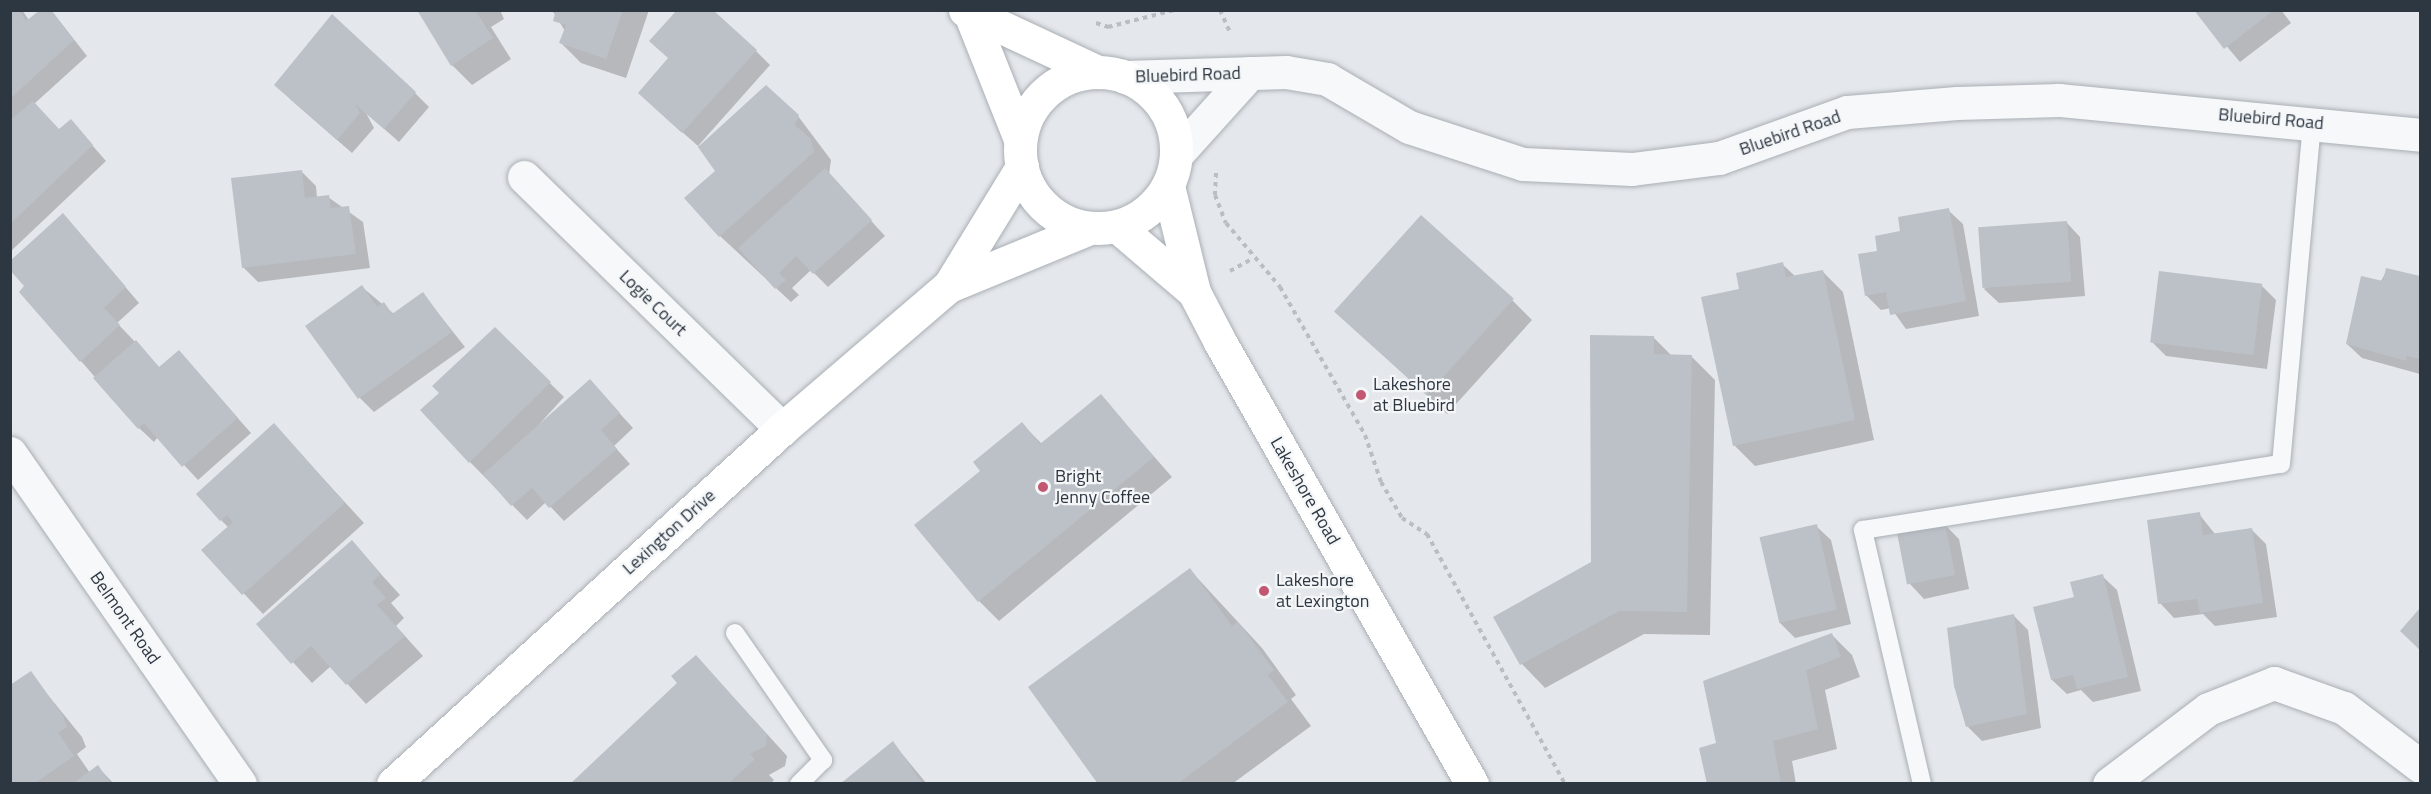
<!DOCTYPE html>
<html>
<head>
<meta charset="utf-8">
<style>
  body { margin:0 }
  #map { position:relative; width:2431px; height:794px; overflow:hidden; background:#e4e7eb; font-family:"Titillium Web",sans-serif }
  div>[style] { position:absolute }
  .shadow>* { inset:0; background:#0003 }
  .building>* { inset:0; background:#bcc1c7; transform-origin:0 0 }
  .path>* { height:4px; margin-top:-2px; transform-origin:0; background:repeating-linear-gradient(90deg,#babec2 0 4.5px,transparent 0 9px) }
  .roads { filter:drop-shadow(0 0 2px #a9afb5) drop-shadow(0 0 2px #a9afb5) }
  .lane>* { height:18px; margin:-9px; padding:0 9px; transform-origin:9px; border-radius:9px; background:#f7f8f9 }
  .street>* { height:33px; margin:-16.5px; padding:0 16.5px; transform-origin:16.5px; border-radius:16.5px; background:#f7f8f9 }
  .secondary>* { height:33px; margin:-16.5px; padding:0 16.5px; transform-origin:16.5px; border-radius:16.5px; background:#fff }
  .secondary>.ring { margin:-16.5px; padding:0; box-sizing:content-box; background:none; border:33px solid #fff; border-radius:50% }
  .dots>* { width:16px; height:16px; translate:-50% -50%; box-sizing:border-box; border:3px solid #f4f6f8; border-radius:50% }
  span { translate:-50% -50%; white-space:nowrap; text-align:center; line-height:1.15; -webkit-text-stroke:4.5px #f4f6f8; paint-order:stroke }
  .street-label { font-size:18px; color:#2d3742 }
  .poi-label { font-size:18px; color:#2d3742 }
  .left { translate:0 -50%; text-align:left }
  .frame { position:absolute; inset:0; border:12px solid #2d3742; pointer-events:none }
</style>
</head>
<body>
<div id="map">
  <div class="shadow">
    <i style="clip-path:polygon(10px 10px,22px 10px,29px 20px,51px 10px,87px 56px,34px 104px,60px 131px,71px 121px,106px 161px,11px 251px)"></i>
    <i style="clip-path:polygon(418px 10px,500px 10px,504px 19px,491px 27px,511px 59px,472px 85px,452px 65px)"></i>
    <i style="clip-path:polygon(649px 10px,626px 78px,581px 63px,561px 43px,565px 31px,552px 10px)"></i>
    <i style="clip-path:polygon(2196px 10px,2281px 10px,2291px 23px,2240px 62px)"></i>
    <i style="clip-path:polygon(756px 51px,770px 65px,698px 146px,798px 116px,831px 160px,829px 175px,885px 236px,828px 287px,811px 270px,792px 288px,799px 295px,791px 302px,720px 236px,717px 171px,698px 146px,654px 107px)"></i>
    <i style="clip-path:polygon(415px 93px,429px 107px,399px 142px,366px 113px,374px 128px,352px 153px,290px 99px)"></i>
    <i style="clip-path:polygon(301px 171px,316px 186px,317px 198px,328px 197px,363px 222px,370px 268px,258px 282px,243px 267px)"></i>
    <i style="clip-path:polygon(1948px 210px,1963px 224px,1979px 316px,1906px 329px,1891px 308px,1881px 310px,1866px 295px,1879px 252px,1902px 233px)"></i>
    <i style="clip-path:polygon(2066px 222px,2080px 237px,2085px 296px,1999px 303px,1984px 289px)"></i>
    <i style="clip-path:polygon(77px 230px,139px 303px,117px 323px,160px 368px,179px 352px,251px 433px,198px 480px,158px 437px,154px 442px,139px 428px,81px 361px)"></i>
    <i style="clip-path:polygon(1782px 264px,1796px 277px,1823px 272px,1843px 292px,1874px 440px,1755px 466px,1735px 446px,1703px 298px,1741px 290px)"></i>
    <i style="clip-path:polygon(2387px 270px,2420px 277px,2420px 374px,2362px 358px,2347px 344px)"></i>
    <i style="clip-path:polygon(2262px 286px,2276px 300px,2267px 369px,2166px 356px,2151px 341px)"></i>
    <i style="clip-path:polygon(362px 287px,394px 314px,423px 294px,465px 347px,374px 412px,360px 398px)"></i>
    <i style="clip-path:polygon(1512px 300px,1532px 320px,1447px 414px,1336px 311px)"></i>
    <i style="clip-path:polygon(495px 329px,564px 397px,534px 430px,590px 381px,633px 428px,614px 446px,630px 464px,564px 521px,546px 502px,527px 520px,470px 462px,441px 394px)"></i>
    <i style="clip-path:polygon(1654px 338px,1672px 356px,1691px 356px,1715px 380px,1710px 635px,1644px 634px,1545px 688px,1522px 664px,1495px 617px,1593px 563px)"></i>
    <i style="clip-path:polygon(1101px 396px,1172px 477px,999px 621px,979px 601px,1022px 424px,1042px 444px)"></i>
    <i style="clip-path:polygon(274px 425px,364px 523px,263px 614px,204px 551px,229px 528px,221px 520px)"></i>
    <i style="clip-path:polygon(2199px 514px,2215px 534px,2251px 529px,2266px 544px,2277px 617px,2215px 626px,2203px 614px,2174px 618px,2160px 603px)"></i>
    <i style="clip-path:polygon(1944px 524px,1959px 539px,1969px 589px,1924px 599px,1910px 584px)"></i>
    <i style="clip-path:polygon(1816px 526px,1831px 540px,1851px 624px,1795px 638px,1780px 623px)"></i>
    <i style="clip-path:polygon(352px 542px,400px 595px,391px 603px,404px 618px,396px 626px,423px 656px,366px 704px,331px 666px,312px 683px,258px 624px)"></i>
    <i style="clip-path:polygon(1190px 570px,1262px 648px,1296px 695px,1291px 699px,1311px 726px,1232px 784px,1100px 784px)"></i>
    <i style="clip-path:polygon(2102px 576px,2117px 590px,2141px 691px,2093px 702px,2081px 690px,2067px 694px,2052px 680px,2076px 598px)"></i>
    <i style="clip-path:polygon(2420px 610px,2420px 650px,2402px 631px)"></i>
    <i style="clip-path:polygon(2014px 616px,2028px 630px,2041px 728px,1982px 741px,1968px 727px)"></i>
    <i style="clip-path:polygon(1832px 635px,1852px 655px,1860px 677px,1825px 690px,1837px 749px,1792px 761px,1796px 784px,1709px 784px)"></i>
    <i style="clip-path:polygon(30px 673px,82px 737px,86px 747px,77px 754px,90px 773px,98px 767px,114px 784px,10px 784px)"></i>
    <i style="clip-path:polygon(715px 677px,787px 756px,785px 766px,769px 775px,774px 780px,770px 784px,572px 784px)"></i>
    <i style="clip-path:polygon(893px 743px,927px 784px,842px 784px)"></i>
  </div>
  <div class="building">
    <i style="clip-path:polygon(10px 10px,19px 10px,26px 21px,40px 10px,51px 10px,74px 40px,10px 99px)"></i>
    <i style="clip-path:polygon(417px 10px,475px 10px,493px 38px,451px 66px)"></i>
    <i style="clip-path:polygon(556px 10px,623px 10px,606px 59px,559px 43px,566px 25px,553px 21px)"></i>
    <i style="clip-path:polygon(677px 10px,713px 10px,757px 50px,682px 133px,638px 93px,668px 58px,649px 41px)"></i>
    <i style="clip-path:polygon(2194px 10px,2274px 10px,2224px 49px)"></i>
    <i style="clip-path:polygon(332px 14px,416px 92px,384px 129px,355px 104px,360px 113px,337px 140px,274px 85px)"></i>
    <i style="clip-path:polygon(766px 85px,799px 115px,795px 125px,811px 139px,814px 152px,719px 237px,684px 198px,715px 171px,698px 147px)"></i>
    <i style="clip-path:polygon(33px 101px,59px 129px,71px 119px,93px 145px,10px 224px,10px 120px)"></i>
    <i style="clip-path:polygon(825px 168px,872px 220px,813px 274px,796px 256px,779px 273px,786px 280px,775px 289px,738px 248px)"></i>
    <i style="clip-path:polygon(302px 170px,305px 198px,329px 195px,331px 208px,349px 206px,356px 254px,242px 268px,231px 178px)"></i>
    <i style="clip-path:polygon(1949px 208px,1966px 301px,1890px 315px,1886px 292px,1865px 296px,1858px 254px,1877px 251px,1875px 236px,1900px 231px,1898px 217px)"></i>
    <i style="clip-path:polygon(63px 213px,126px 287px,104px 308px,120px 325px,80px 362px,19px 292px,24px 286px,10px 270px,10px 261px)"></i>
    <i style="left:1421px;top:215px;width:125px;height:130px;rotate:42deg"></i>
    <i style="left:2067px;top:221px;width:61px;height:89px;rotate:86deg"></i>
    <i style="clip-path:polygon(1783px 262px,1786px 277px,1823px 270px,1855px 420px,1733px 446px,1701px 297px,1739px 289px,1736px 273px)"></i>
    <i style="clip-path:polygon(2386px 268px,2420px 276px,2420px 359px,2407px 356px,2406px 361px,2346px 344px,2361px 276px,2383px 281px)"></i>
    <i style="left:2159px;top:271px;width:104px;height:72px;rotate:7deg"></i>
    <i style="clip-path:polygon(362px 285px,377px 307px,384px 302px,392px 314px,423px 292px,452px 332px,358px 399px,305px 326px)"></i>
    <i style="clip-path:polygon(495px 327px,551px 382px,469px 463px,420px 410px,439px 393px,432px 386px)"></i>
    <i style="clip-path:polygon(1590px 335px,1654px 336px,1654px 354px,1692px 355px,1687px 612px,1619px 611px,1520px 665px,1493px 617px,1591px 562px)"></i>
    <i style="clip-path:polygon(136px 340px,159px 367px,179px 350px,238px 418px,182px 467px,144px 423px,138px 429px,93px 378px)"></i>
    <i style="clip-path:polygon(590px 379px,620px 413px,601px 430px,617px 449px,549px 508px,532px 488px,511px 506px,483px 474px)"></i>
    <i style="clip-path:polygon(1101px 394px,1154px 457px,978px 602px,914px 525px,980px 471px,973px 462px,1022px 422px,1040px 444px)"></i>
    <i style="clip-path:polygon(274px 423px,345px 503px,242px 595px,201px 550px,233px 522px,227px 515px,220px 521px,196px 494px)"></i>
    <i style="clip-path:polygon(2200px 512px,2203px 535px,2252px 528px,2263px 603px,2200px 613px,2197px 599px,2158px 604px,2147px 520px)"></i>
    <i style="left:1945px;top:523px;width:53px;height:49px;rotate:79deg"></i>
    <i style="left:1817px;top:524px;width:88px;height:59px;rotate:77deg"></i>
    <i style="clip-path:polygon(352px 540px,381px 574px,372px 582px,386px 598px,377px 605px,405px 636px,346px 685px,311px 646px,291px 664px,256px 624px)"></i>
    <i style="clip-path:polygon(1190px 568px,1232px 626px,1238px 622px,1274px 670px,1268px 675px,1288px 702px,1177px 784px,1098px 784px,1028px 687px)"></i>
    <i style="clip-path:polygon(2103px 574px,2128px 677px,2077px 689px,2073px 675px,2051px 680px,2033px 607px,2074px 597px,2070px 582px)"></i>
    <i style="clip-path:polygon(2420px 608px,2420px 650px,2400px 631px)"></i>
    <i style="clip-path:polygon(2014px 614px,2027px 714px,1966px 727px,1954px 686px,1947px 628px)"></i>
    <i style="clip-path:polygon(1832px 633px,1841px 657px,1806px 670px,1818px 729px,1773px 741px,1781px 784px,1707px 784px,1699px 748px,1716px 743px,1703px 681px)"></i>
    <i style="clip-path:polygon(696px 655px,767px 735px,766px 746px,750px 754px,755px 759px,728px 784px,570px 784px,677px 683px,671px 676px)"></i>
    <i style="clip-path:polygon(31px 671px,63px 716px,67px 727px,58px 733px,74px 756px,34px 784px,10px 784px,10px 685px)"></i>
    <i style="clip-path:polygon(893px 741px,923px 784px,840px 784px)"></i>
    <i style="clip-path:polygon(98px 765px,111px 784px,72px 784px)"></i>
  </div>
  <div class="path">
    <i style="left:1220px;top:10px;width:24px;rotate:66deg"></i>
    <i style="left:1096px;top:23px;width:13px;rotate:18deg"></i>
    <i style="left:1108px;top:27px;width:68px;rotate:-14.4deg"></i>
    <i style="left:1216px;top:173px;width:22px;rotate:93deg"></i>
    <i style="left:1215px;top:195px;width:30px;rotate:69deg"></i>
    <i style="left:1226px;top:223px;width:84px;rotate:49.8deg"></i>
    <i style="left:1280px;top:287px;width:171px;rotate:60.1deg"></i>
    <i style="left:1365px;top:435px;width:50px;rotate:71.2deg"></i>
    <i style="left:1381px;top:482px;width:42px;rotate:59.7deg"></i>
    <i style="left:1402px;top:518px;width:30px;rotate:33deg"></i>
    <i style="left:1427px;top:534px;width:286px;rotate:61.1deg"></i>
    <i style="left:1230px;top:271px;width:26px;rotate:-29deg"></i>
  </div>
  <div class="roads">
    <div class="lane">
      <i style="left:735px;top:633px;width:155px;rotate:55.3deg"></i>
      <i style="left:823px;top:760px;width:34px;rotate:135deg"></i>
      <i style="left:1922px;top:784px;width:261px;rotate:-103.1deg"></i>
      <i style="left:1863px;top:530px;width:423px;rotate:-9deg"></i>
      <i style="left:2281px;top:464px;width:342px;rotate:-84.8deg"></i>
    </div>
    <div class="street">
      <i style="left:1125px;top:77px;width:161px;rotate:-1.8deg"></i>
      <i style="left:1286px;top:72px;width:42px;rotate:9.7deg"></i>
      <i style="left:1327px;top:79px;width:95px;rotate:30.3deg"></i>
      <i style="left:1409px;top:127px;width:120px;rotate:18deg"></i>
      <i style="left:1523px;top:164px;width:109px;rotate:2.6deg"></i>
      <i style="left:1632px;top:169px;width:88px;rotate:-7.2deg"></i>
      <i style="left:1719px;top:158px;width:136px;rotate:-19.8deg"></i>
      <i style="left:1847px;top:112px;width:110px;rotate:-4.7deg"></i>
      <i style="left:1957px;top:103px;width:102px;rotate:-1.7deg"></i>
      <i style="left:2059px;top:100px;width:363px;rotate:5.5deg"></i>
      <i style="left:1177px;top:154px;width:109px;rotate:-48deg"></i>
      <i style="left:524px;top:177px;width:361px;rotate:44.3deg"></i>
      <i style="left:10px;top:453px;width:403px;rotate:55.2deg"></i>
      <i style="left:2109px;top:784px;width:124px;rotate:-37.1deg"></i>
      <i style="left:2208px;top:709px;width:71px;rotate:-21.5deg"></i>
      <i style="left:2274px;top:683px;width:74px;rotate:19.7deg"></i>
      <i style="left:2344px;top:708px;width:96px;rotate:37.3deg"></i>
    </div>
    <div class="secondary">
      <i style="left:965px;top:10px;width:147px;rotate:25deg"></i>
      <i style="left:971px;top:16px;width:132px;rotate:68.3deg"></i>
      <i class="ring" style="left:1020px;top:72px;width:123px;height:123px"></i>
      <i style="left:1168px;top:186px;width:109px;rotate:76.2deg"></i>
      <i style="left:1194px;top:292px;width:56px;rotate:62.5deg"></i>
      <i style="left:1220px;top:342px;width:509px;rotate:60.31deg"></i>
      <i style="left:1118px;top:227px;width:100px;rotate:40.5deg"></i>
      <i style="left:949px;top:286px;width:140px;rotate:-58.5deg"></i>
      <i style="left:393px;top:784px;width:527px;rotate:-42.38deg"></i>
      <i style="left:782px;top:429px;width:220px;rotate:-40.6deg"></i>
      <i style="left:949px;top:286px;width:149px;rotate:-22.4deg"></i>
    </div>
  </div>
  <div class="dots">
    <i style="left:1361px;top:395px;background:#c25771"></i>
    <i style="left:1043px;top:487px;background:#c25771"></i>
    <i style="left:1264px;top:591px;background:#c25771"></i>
  </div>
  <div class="street-label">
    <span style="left:1188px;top:75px;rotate:-2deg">Bluebird Road</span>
    <span style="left:2271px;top:119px;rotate:5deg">Bluebird Road</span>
    <span style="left:1790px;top:133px;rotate:-19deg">Bluebird Road</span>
    <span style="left:653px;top:303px;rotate:44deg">Logie Court</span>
    <span style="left:1305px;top:491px;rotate:60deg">Lakeshore Road</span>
    <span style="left:669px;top:532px;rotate:-42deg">Lexington Drive</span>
    <span style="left:125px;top:618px;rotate:55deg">Belmont Road</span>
  </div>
  <div class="poi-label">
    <span class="left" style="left:1373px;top:395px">Lakeshore<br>at Bluebird</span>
    <span class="left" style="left:1055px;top:487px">Bright<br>Jenny Coffee</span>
    <span class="left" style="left:1276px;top:591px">Lakeshore<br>at Lexington</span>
  </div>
  <div class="frame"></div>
</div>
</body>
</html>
